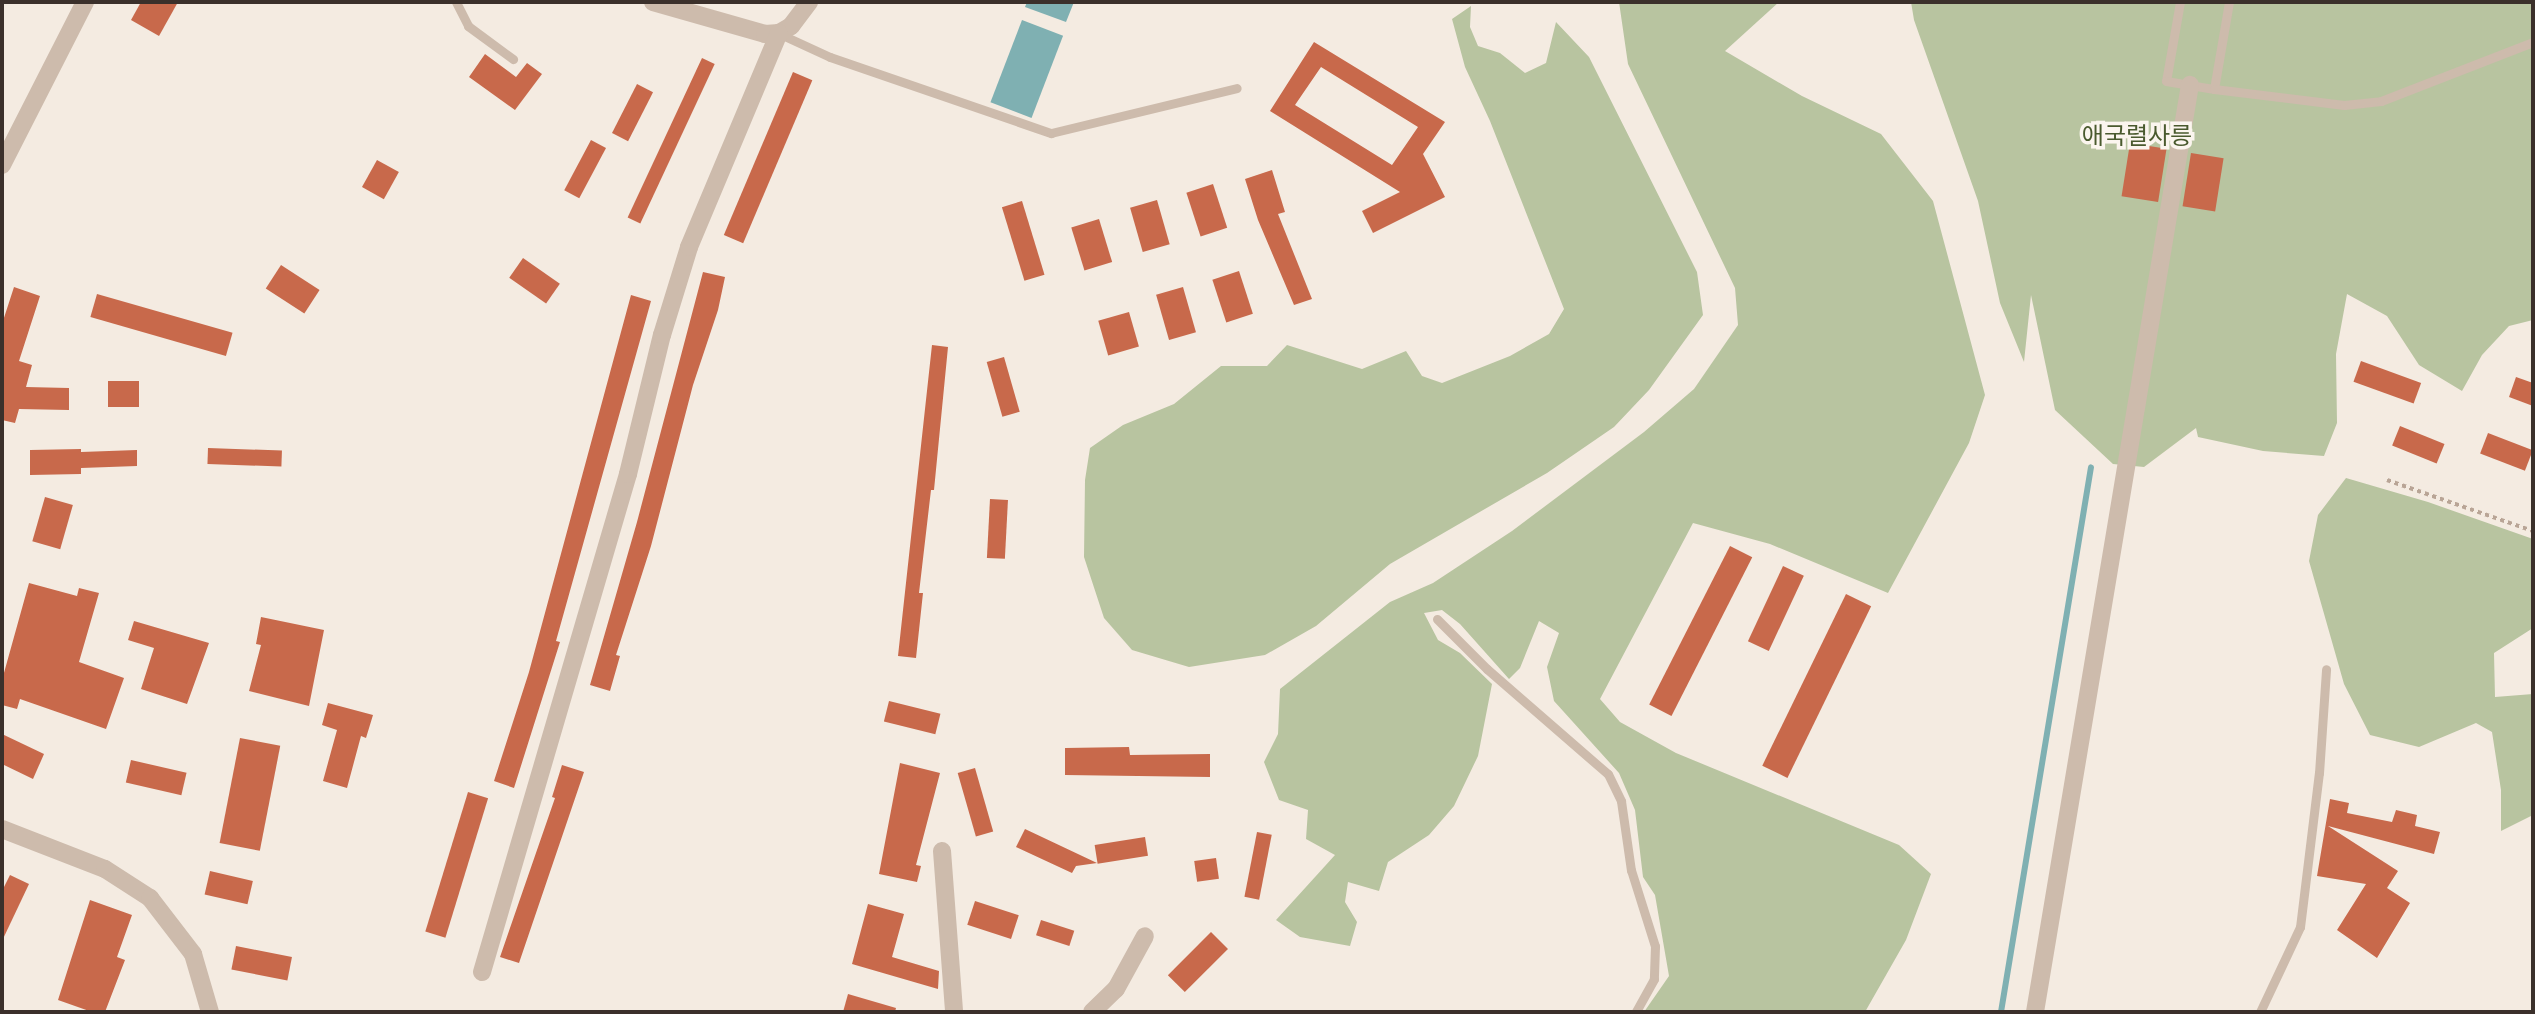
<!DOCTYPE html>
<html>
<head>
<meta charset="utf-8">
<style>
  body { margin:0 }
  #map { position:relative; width:2535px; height:1014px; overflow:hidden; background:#f4ebe1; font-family:Helvetica,"Noto Sans KR",sans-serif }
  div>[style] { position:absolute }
  .green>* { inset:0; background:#b8c4a0 }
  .water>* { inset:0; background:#7fb0b2; transform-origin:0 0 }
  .stream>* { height:6px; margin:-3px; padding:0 3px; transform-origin:3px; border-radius:3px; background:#7fb0b2 }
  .building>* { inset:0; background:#c8694b; transform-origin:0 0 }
  .path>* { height:4px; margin-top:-2px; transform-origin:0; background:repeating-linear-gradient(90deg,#b9a596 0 4px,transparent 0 8px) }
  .lane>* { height:9px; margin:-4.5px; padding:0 4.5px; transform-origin:4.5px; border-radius:4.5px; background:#cdbbac }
  .street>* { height:18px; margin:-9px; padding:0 9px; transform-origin:9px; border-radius:9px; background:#cdbbac }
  span { translate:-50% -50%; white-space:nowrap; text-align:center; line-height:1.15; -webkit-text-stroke:7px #fbf5ee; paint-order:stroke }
  .park-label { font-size:24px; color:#4a5a2e }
  .frame { position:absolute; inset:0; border:4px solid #3b302b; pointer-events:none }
</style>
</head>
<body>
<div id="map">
  <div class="green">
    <i style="clip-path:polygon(1619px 2px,1779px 2px,1725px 51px,1802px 96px,1881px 134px,1933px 201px,1985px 395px,1969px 443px,1888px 593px,1770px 544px,1693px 523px,1600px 699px,1620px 722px,1676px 753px,1899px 845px,1931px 874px,1906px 940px,1865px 1012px,1644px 1012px,1669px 976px,1655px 895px,1643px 877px,1635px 810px,1619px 773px,1554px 701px,1547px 667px,1559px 633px,1539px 621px,1520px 668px,1509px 679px,1460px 624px,1442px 610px,1424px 613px,1438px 640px,1460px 653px,1492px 684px,1478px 756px,1454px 806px,1429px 835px,1388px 862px,1379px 891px,1348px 882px,1345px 902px,1357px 922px,1350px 946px,1300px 937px,1276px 920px,1335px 855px,1306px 839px,1308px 810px,1279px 800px,1264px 762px,1278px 734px,1280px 689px,1390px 602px,1433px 583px,1512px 531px,1644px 432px,1694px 389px,1738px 325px,1735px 288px,1628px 64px)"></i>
    <i style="clip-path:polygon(1911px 2px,2533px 2px,2533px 320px,2509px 326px,2482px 355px,2462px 391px,2419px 365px,2387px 316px,2347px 294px,2336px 354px,2337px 423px,2324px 456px,2263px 451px,2198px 437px,2196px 428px,2144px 467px,2113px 464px,2055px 410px,2031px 295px,2024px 362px,2000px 303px,1978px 201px,1914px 20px)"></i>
    <i style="clip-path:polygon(1471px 6px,1470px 27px,1478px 46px,1500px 53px,1525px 73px,1546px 63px,1556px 22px,1589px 57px,1697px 272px,1703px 315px,1649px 390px,1614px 427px,1547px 473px,1390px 564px,1316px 626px,1265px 655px,1189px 667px,1132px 650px,1104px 618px,1084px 557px,1085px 480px,1090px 448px,1123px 425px,1174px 404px,1221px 366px,1267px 366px,1287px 345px,1362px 369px,1406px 351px,1422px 376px,1442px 383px,1510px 356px,1549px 334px,1564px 309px,1490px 121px,1465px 67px,1452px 19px)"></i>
    <i style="clip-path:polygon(2346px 478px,2428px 502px,2533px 539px,2533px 628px,2494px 653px,2495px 697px,2533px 694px,2533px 815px,2501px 831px,2501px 790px,2492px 732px,2476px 723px,2419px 747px,2370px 735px,2344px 684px,2309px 561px,2318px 515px)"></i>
  </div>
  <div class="water">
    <i style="clip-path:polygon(1027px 2px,1074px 2px,1066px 22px,1025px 7px)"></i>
    <i style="left:1022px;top:20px;width:44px;height:88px;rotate:21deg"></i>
  </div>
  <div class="stream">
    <i style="left:2001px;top:1012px;width:552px;rotate:-80.62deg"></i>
  </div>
  <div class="building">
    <i style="clip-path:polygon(141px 2px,178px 2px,159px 36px,131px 20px)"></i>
    <i style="clip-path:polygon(evenodd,1314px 42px,1445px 122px,1423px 154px,1445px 197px,1373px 233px,1362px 211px,1400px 192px,1270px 111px,1314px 42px,1321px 67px,1418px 127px,1392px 165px,1295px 105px,1321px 67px)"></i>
    <i style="clip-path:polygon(485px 54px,516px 77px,527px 63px,542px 74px,515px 110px,469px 77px)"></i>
    <i style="left:702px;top:58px;width:14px;height:176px;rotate:25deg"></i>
    <i style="left:793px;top:72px;width:21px;height:177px;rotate:23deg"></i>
    <i style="left:637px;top:84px;width:18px;height:55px;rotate:27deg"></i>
    <i style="left:591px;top:140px;width:17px;height:57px;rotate:28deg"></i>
    <i style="left:2130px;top:143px;width:37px;height:54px;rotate:9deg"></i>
    <i style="left:2191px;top:153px;width:33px;height:54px;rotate:9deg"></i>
    <i style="left:377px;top:160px;width:25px;height:31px;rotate:29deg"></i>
    <i style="clip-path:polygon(1272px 170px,1285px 212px,1278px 214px,1312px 299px,1294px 305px,1258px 220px,1245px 179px)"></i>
    <i style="left:1213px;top:184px;width:46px;height:28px;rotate:72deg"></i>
    <i style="left:1157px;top:200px;width:46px;height:28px;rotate:74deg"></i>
    <i style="left:1022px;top:201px;width:77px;height:21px;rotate:73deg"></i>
    <i style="left:1099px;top:219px;width:45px;height:29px;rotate:73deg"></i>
    <i style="left:523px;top:258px;width:45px;height:24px;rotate:35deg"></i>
    <i style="left:281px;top:265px;width:46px;height:28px;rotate:33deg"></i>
    <i style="left:1239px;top:271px;width:45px;height:28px;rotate:72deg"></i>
    <i style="clip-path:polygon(703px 272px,725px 277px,718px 310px,693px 385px,651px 546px,616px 655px,620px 656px,610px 691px,590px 685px,637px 522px)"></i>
    <i style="clip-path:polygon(14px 287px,40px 296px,19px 361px,32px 365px,26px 387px,69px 388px,69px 410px,19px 409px,15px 423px,2px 420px,2px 324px)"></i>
    <i style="left:1183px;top:287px;width:47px;height:28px;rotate:74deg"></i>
    <i style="left:97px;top:294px;width:141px;height:24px;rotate:16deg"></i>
    <i style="clip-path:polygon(631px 295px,651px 301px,556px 641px,560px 642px,514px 788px,494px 781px,529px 672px)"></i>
    <i style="left:1129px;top:312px;width:36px;height:32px;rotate:74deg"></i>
    <i style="clip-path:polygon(932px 345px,948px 347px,934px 490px,931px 490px,919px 593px,923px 593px,916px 658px,898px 656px)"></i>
    <i style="left:1004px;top:357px;width:57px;height:18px;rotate:74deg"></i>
    <i style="left:2361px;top:361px;width:64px;height:22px;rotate:20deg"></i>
    <i style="clip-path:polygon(2516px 377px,2533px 383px,2533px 406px,2509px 397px)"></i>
    <i style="left:108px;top:381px;width:31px;height:26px"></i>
    <i style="left:2400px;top:426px;width:48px;height:21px;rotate:22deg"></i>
    <i style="left:2488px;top:433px;width:48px;height:22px;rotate:21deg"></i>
    <i style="left:208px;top:448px;width:74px;height:16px;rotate:2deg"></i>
    <i style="clip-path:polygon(81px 449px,81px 452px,137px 450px,137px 466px,81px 468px,81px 474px,30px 475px,30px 450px)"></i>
    <i style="left:45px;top:497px;width:29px;height:46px;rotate:16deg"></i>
    <i style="left:990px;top:499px;width:18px;height:59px;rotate:3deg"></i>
    <i style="left:1730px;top:546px;width:25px;height:178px;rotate:27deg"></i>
    <i style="left:1783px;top:566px;width:23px;height:83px;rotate:25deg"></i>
    <i style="clip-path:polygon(29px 583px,77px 596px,79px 588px,99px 593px,79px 662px,124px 678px,106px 729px,20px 699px,17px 709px,2px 705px,2px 680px)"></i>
    <i style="left:1846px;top:594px;width:28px;height:191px;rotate:26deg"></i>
    <i style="clip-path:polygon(261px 617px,324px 630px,309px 706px,249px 691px,261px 645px,256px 644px)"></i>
    <i style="clip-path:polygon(134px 621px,209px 643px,187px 704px,141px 689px,154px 648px,128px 640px)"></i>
    <i style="left:889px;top:701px;width:53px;height:21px;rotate:14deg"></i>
    <i style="clip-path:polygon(328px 703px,373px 715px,366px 738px,361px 736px,347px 788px,323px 781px,337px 730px,322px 725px)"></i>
    <i style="clip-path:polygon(2px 734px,44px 754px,33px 779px,2px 764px)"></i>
    <i style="left:240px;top:738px;width:41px;height:107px;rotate:11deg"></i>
    <i style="clip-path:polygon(1129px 747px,1130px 755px,1210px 754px,1210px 777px,1065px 775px,1065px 748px)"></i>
    <i style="left:131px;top:760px;width:57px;height:23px;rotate:13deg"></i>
    <i style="clip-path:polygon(900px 763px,940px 773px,916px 865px,921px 866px,917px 882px,879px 874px)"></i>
    <i style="clip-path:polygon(562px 765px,584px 772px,519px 963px,500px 957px,555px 798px,552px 797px)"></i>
    <i style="left:975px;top:768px;width:66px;height:18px;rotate:74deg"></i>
    <i style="left:468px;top:792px;width:21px;height:146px;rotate:17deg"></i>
    <i style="clip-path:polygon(2330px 799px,2349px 803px,2347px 813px,2392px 822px,2396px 810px,2417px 815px,2415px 826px,2440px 832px,2434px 854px,2328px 826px,2398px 871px,2387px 888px,2410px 903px,2377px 958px,2337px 930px,2366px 884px,2317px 876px)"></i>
    <i style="clip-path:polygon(1025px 829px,1097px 863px,1076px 866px,1072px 873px,1016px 847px)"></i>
    <i style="left:1257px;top:832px;width:15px;height:66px;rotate:11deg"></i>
    <i style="left:1145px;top:837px;width:19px;height:51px;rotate:81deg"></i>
    <i style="left:1216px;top:858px;width:21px;height:22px;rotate:82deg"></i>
    <i style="left:210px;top:871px;width:44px;height:24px;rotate:13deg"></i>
    <i style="clip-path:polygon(10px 875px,29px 884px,2px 941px,2px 891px)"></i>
    <i style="clip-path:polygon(90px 900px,132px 915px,117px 957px,125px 960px,105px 1012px,92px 1012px,58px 1000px)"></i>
    <i style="left:975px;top:901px;width:46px;height:25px;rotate:18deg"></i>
    <i style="clip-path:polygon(868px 904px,904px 914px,892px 957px,939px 971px,938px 989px,852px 964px)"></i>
    <i style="left:1041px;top:920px;width:35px;height:16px;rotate:18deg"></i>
    <i style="left:1211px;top:932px;width:24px;height:61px;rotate:45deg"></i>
    <i style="left:236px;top:946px;width:57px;height:24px;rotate:11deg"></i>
    <i style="clip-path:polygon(848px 994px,896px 1008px,895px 1012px,843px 1012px)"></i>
  </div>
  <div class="path">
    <i style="left:2387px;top:480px;width:155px;rotate:19.3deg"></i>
  </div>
  <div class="lane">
    <i style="left:456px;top:2px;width:27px;rotate:63deg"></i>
    <i style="left:468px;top:26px;width:56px;rotate:36.3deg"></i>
    <i style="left:2180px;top:2px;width:80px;rotate:100deg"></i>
    <i style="left:2166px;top:81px;width:49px;rotate:9.5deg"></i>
    <i style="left:2214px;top:89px;width:88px;rotate:-80.2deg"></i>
    <i style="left:780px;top:34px;width:55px;rotate:24.7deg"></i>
    <i style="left:830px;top:57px;width:234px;rotate:19deg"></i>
    <i style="left:1051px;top:133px;width:191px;rotate:-13.6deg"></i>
    <i style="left:2214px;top:89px;width:131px;rotate:7deg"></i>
    <i style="left:2344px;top:105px;width:37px;rotate:-6deg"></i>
    <i style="left:2381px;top:101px;width:163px;rotate:-21.2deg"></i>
    <i style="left:1437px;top:619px;width:71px;rotate:45deg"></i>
    <i style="left:1487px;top:669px;width:160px;rotate:41deg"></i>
    <i style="left:1608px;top:774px;width:30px;rotate:64deg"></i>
    <i style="left:1621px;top:801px;width:70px;rotate:81.8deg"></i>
    <i style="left:1631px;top:870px;width:80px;rotate:72.5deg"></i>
    <i style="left:1655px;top:946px;width:33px;rotate:92deg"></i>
    <i style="left:1654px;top:979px;width:38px;rotate:119deg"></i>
    <i style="left:2260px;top:1012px;width:94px;rotate:-64.8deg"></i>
    <i style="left:2300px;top:927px;width:155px;rotate:-83deg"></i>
    <i style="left:2319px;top:773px;width:104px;rotate:-86.1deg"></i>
  </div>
  <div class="street">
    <i style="left:653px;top:2px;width:116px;rotate:15.9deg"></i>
    <i style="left:765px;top:34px;width:14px;rotate:-4deg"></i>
    <i style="left:779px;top:33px;width:14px;rotate:-30deg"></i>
    <i style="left:791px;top:26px;width:30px;rotate:-53deg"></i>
    <i style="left:2px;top:165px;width:183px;rotate:-63deg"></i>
    <i style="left:2px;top:829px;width:110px;rotate:21.2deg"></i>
    <i style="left:105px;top:869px;width:54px;rotate:32.8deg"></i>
    <i style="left:150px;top:898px;width:71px;rotate:52.5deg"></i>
    <i style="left:193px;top:954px;width:60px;rotate:73.7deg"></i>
    <i style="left:942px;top:851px;width:161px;rotate:85.7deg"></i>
    <i style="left:482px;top:972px;width:519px;rotate:-73.66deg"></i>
    <i style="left:628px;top:474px;width:143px;rotate:-76.3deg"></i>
    <i style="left:662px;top:335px;width:92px;rotate:-72.9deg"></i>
    <i style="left:689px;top:247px;width:232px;rotate:-67.2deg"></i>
    <i style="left:1092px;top:1012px;width:33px;rotate:-44deg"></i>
    <i style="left:1116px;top:989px;width:60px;rotate:-61.3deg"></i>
    <i style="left:2035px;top:1012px;width:940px;rotate:-80.51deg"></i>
  </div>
  <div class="park-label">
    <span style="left:2137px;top:136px">애국렬사릉</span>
  </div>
  <div class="frame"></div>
</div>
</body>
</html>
